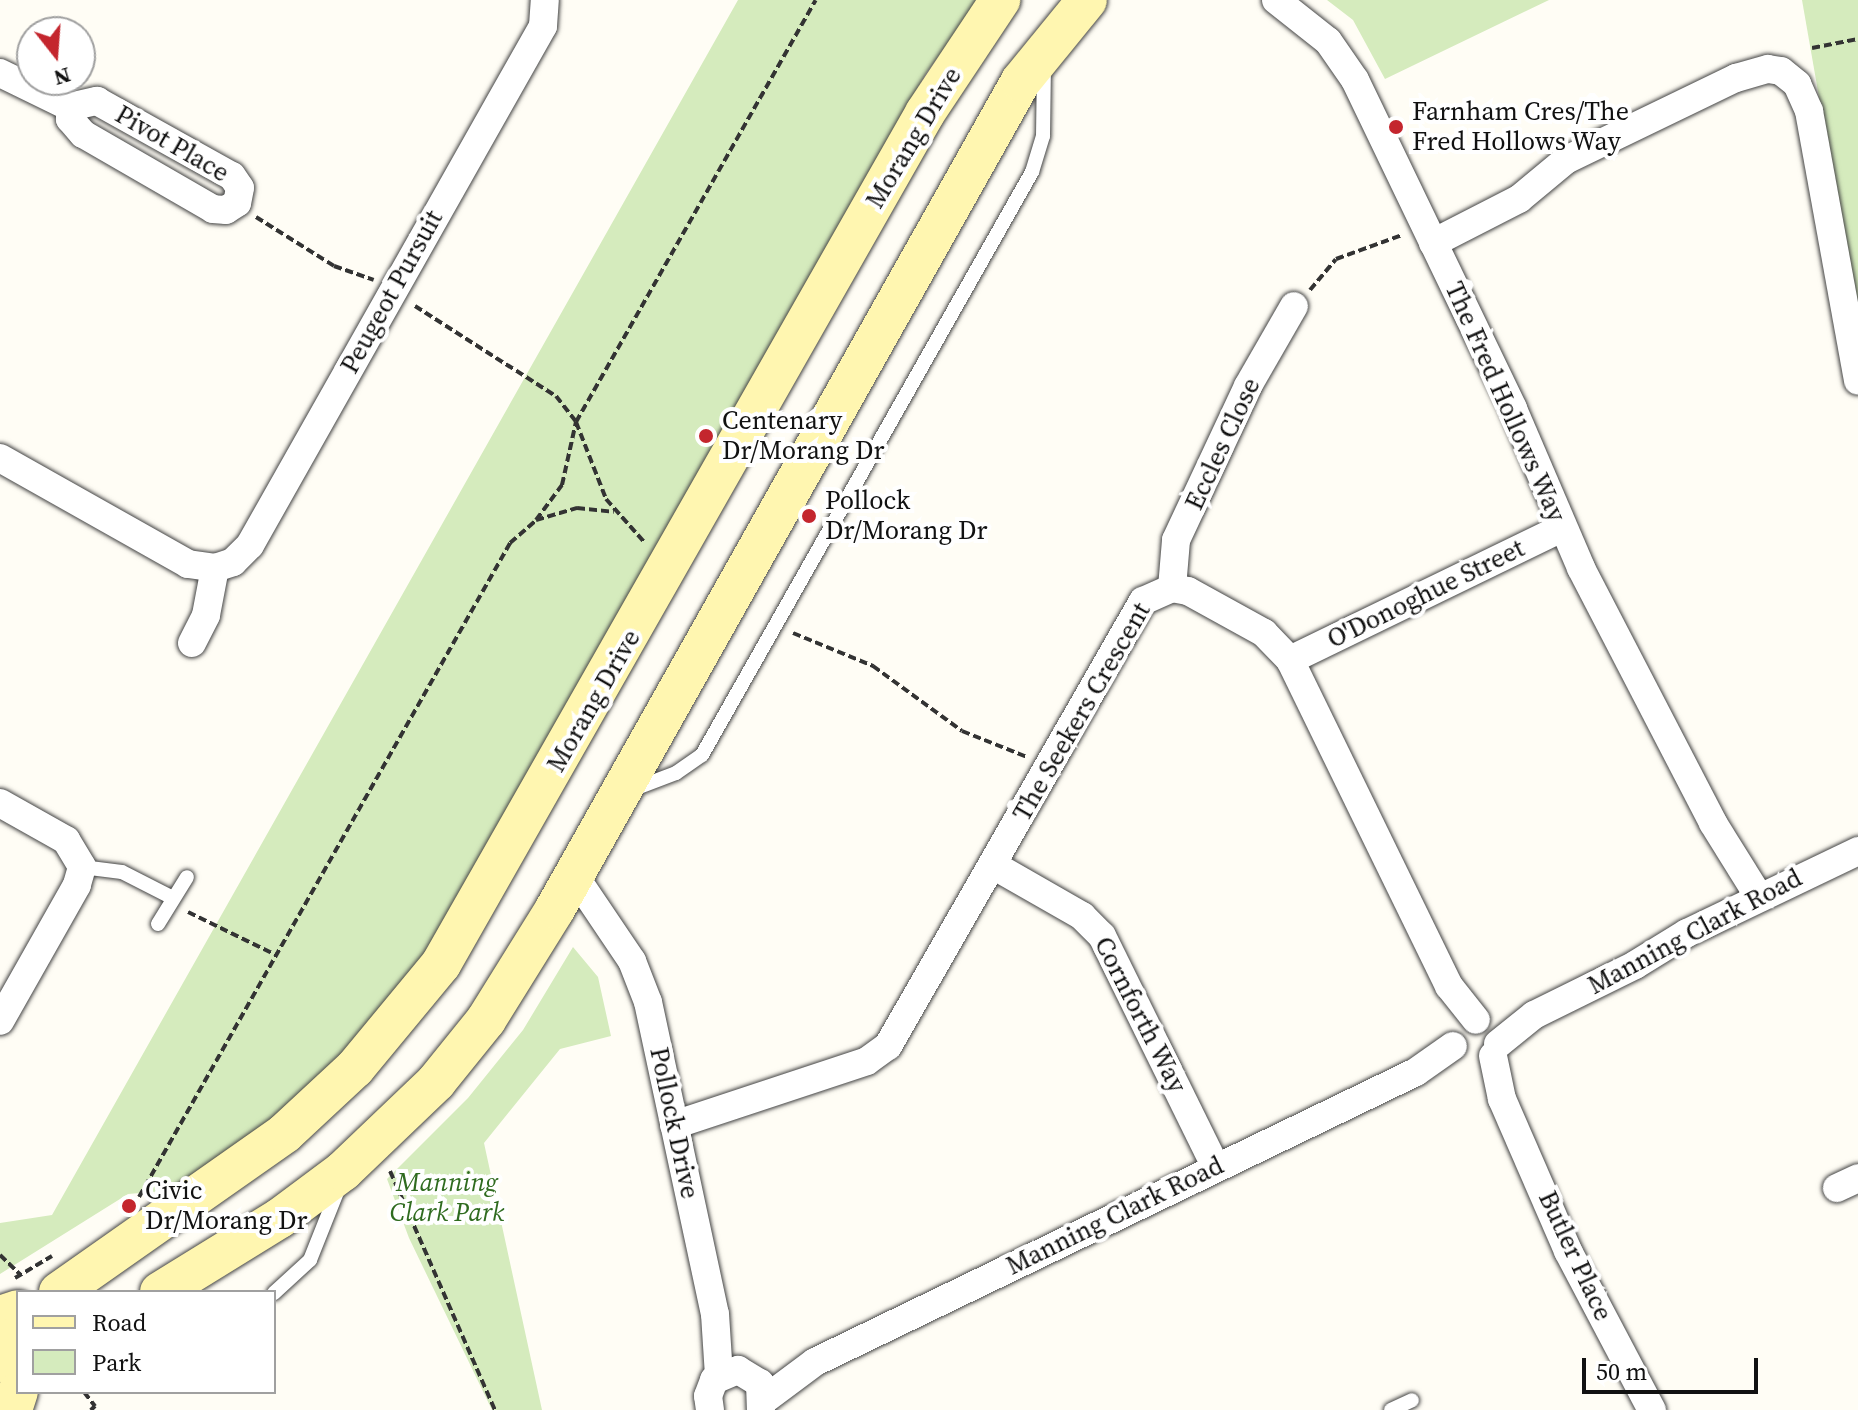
<!DOCTYPE html>
<html>
<head>
<meta charset="utf-8">
<style>
  body { margin:0 }
  #map { position:relative; width:1858px; height:1410px; overflow:hidden; background:#fffdf5; font-family:"Source Serif 4",serif }
  div>[style] { position:absolute }
  .green>* { inset:0; background:#d5ebbd }
  .path>* { height:4px; margin-top:-2px; transform-origin:0; background:repeating-linear-gradient(90deg,#333 0 8px,transparent 0 12px) }
  .roads { filter:drop-shadow(0 0 2px #444) drop-shadow(0 0 2px #444) }
  .service>* { height:14px; margin:-7px; padding:0 7px; transform-origin:7px; border-radius:7px; background:#fff }
  .minor>* { height:28px; margin:-14px; padding:0 14px; transform-origin:14px; border-radius:14px; background:#fff }
  .secondary>* { height:40px; margin:-20px; padding:0 20px; transform-origin:20px; border-radius:20px; background:#fff6b0 }
  .dots>* { width:22px; height:22px; translate:-50% -50%; box-sizing:border-box; border:4px solid #fff; border-radius:50% }
  span { translate:-50% -50%; white-space:nowrap; text-align:center; line-height:1.15; -webkit-text-stroke:8px #fff; paint-order:stroke }
  .poi-label { font-size:26px; color:#111 }
  .left { translate:0 -50%; text-align:left }
  .street-label { font-size:26px; color:#111 }
  .park-label { font-size:26px; color:#2f6b1f; font-style:italic }
  .legend { position:absolute; left:16px; top:1290px; width:260px; height:104px; box-sizing:border-box; background:#fff; border:2px solid #a0a0a0; margin:0; padding:10px 14px; list-style:none; font-size:24px; color:#111 }
  .legend li { display:flex; align-items:center; gap:16px; height:40px }
  .legend b { width:40px; border:2px solid #a0a0a0 }
  .north { position:absolute; left:16px; top:16px; width:80px; height:80px; box-sizing:border-box; background:#fff; border:2px solid #a0a0a0; border-radius:50%; rotate:163deg; font-size:22px; font-weight:700; line-height:32px; text-align:center; color:#111 }
  .north::after { content:''; display:block; margin:auto; width:28px; height:36px; background:#c4262e; clip-path:polygon(50% 0,100% 100%,50% 72%,0 100%) }
  .scale { position:absolute; left:1582px; top:1358px; width:176px; height:36px; box-sizing:border-box; border:4px solid #111; border-top:0; padding-left:10px; font-size:24px; line-height:28px; white-space:nowrap; color:#111; -webkit-text-stroke:6px #fff; paint-order:stroke }
</style>
</head>
<body>
<div id="map">
  <div class="green">
    <i style="clip-path:polygon(738px 0,981px 0,926px 73px,463px 896px,409px 975px,337px 1059px,254px 1134px,176px 1190px,128px 1194px,0 1274px,0 1223px,52px 1215px)"></i>
    <i style="clip-path:polygon(1327px 0,1549px 0,1385px 79px,1353px 20px)"></i>
    <i style="clip-path:polygon(1802px 0,1858px 0,1858px 320px)"></i>
    <i style="clip-path:polygon(573px 947px,598px 977px,611px 1036px,560px 1049px,484px 1143px,542px 1410px,492px 1410px,409px 1238px,387px 1179px,468px 1098px,523px 1030px)"></i>
  </div>
  <div class="path">
    <i style="left:1812px;top:48px;width:47px;rotate:-11.1deg"></i>
    <i style="left:256px;top:217px;width:92px;rotate:32.1deg"></i>
    <i style="left:334px;top:266px;width:42px;rotate:19.3deg"></i>
    <i style="left:1310px;top:290px;width:40px;rotate:-50deg"></i>
    <i style="left:1336px;top:259px;width:70px;rotate:-20deg"></i>
    <i style="left:415px;top:306px;width:167px;rotate:32.6deg"></i>
    <i style="left:556px;top:396px;width:33px;rotate:52deg"></i>
    <i style="left:576px;top:422px;width:83px;rotate:68.7deg"></i>
    <i style="left:606px;top:499px;width:59px;rotate:48.4deg"></i>
    <i style="left:536px;top:520px;width:43px;rotate:-16.3deg"></i>
    <i style="left:577px;top:508px;width:37px;rotate:6deg"></i>
    <i style="left:793px;top:633px;width:87px;rotate:22.4deg"></i>
    <i style="left:873px;top:666px;width:110px;rotate:36.1deg"></i>
    <i style="left:962px;top:731px;width:70px;rotate:21.8deg"></i>
    <i style="left:188px;top:912px;width:98px;rotate:26deg"></i>
    <i style="left:390px;top:1171px;width:261px;rotate:66.3deg"></i>
    <i style="left:139px;top:1197px;width:752px;rotate:-60.43deg"></i>
    <i style="left:510px;top:543px;width:35px;rotate:-41deg"></i>
    <i style="left:536px;top:520px;width:44px;rotate:-53.4deg"></i>
    <i style="left:562px;top:485px;width:65px;rotate:-77.5deg"></i>
    <i style="left:576px;top:422px;width:485px;rotate:-60.4deg"></i>
    <i style="left:0;top:1255px;width:29px;rotate:44deg"></i>
    <i style="left:15px;top:1278px;width:43px;rotate:-30.7deg"></i>
    <i style="left:84px;top:1392px;width:18px;rotate:52deg"></i>
    <i style="left:95px;top:1406px;width:6px;rotate:135deg"></i>
  </div>
  <div class="roads">
    <div class="service">
      <i style="left:634px;top:789px;width:45px;rotate:-20.9deg"></i>
      <i style="left:676px;top:773px;width:32px;rotate:-35deg"></i>
      <i style="left:702px;top:755px;width:670px;rotate:-60.49deg"></i>
      <i style="left:1032px;top:172px;width:38px;rotate:-73deg"></i>
      <i style="left:1043px;top:136px;width:70px;rotate:-89.2deg"></i>
      <i style="left:82px;top:867px;width:40px;rotate:7.1deg"></i>
      <i style="left:122px;top:872px;width:55px;rotate:27deg"></i>
      <i style="left:158px;top:924px;width:55px;rotate:-58.3deg"></i>
      <i style="left:274px;top:1293px;width:49px;rotate:-42.5deg"></i>
      <i style="left:310px;top:1260px;width:79px;rotate:-68.3deg"></i>
      <i style="left:1391px;top:1410px;width:23px;rotate:-25deg"></i>
    </div>
    <div class="minor">
      <i style="left:1276px;top:0;width:66px;rotate:38.3deg"></i>
      <i style="left:1328px;top:41px;width:47px;rotate:55.3deg"></i>
      <i style="left:1355px;top:80px;width:365px;rotate:64.3deg"></i>
      <i style="left:1513px;top:409px;width:173px;rotate:66.8deg"></i>
      <i style="left:1581px;top:568px;width:287px;rotate:62.6deg"></i>
      <i style="left:1713px;top:823px;width:87px;rotate:58.1deg"></i>
      <i style="left:0;top:73px;width:78px;rotate:25.9deg"></i>
      <i style="left:70px;top:107px;width:28px;rotate:-13deg"></i>
      <i style="left:97px;top:101px;width:154px;rotate:29.1deg"></i>
      <i style="left:232px;top:176px;width:14px;rotate:56deg"></i>
      <i style="left:240px;top:188px;width:15px;rotate:101deg"></i>
      <i style="left:237px;top:203px;width:13px;rotate:148deg"></i>
      <i style="left:226px;top:210px;width:13px;rotate:-176deg"></i>
      <i style="left:213px;top:209px;width:150px;rotate:-150deg"></i>
      <i style="left:83px;top:134px;width:20px;rotate:-131deg"></i>
      <i style="left:70px;top:119px;width:12px;rotate:-90deg"></i>
      <i style="left:1433px;top:243px;width:97px;rotate:-27.1deg"></i>
      <i style="left:1519px;top:199px;width:61px;rotate:-39.7deg"></i>
      <i style="left:1566px;top:160px;width:189px;rotate:-25.8deg"></i>
      <i style="left:1736px;top:78px;width:33px;rotate:-16deg"></i>
      <i style="left:1768px;top:69px;width:13px;rotate:9deg"></i>
      <i style="left:1781px;top:71px;width:21px;rotate:39deg"></i>
      <i style="left:1797px;top:84px;width:30px;rotate:66deg"></i>
      <i style="left:1809px;top:111px;width:274px;rotate:79.7deg"></i>
      <i style="left:0;top:458px;width:216px;rotate:29.4deg"></i>
      <i style="left:188px;top:564px;width:27px;rotate:8deg"></i>
      <i style="left:215px;top:568px;width:19px;rotate:-18deg"></i>
      <i style="left:233px;top:562px;width:24px;rotate:-45deg"></i>
      <i style="left:250px;top:545px;width:596px;rotate:-60.55deg"></i>
      <i style="left:543px;top:26px;width:26px;rotate:-86deg"></i>
      <i style="left:1172px;top:588px;width:48px;rotate:-85.2deg"></i>
      <i style="left:1176px;top:540px;width:170px;rotate:-64.9deg"></i>
      <i style="left:1248px;top:386px;width:92px;rotate:-60.1deg"></i>
      <i style="left:192px;top:643px;width:31px;rotate:-63deg"></i>
      <i style="left:206px;top:615px;width:48px;rotate:-79.2deg"></i>
      <i style="left:1290px;top:660px;width:302px;rotate:-25.9deg"></i>
      <i style="left:0;top:803px;width:76px;rotate:29.3deg"></i>
      <i style="left:66px;top:840px;width:31px;rotate:59deg"></i>
      <i style="left:82px;top:867px;width:19px;rotate:106deg"></i>
      <i style="left:77px;top:885px;width:156px;rotate:119.5deg"></i>
      <i style="left:993px;top:865px;width:103px;rotate:29.8deg"></i>
      <i style="left:1082px;top:916px;width:28px;rotate:45deg"></i>
      <i style="left:1102px;top:936px;width:258px;rotate:63.8deg"></i>
      <i style="left:574px;top:875px;width:104px;rotate:56deg"></i>
      <i style="left:632px;top:961px;width:44px;rotate:68.7deg"></i>
      <i style="left:648px;top:1002px;width:319px;rotate:77.9deg"></i>
      <i style="left:715px;top:1314px;width:62px;rotate:86.3deg"></i>
      <i style="left:1498px;top:1044px;width:46px;rotate:-38.9deg"></i>
      <i style="left:1534px;top:1015px;width:113px;rotate:-26.3deg"></i>
      <i style="left:1635px;top:965px;width:61px;rotate:-31.6deg"></i>
      <i style="left:1687px;top:933px;width:190px;rotate:-25.6deg"></i>
      <i style="left:1493px;top:1056px;width:44px;rotate:78.2deg"></i>
      <i style="left:1502px;top:1099px;width:166px;rotate:66.5deg"></i>
      <i style="left:1568px;top:1251px;width:180px;rotate:62.2deg"></i>
      <i style="left:674px;top:1125px;width:203px;rotate:-18.3deg"></i>
      <i style="left:867px;top:1061px;width:26px;rotate:-36deg"></i>
      <i style="left:888px;top:1046px;width:513px;rotate:-60.19deg"></i>
      <i style="left:1143px;top:601px;width:32px;rotate:-24deg"></i>
      <i style="left:1172px;top:588px;width:16px;rotate:11deg"></i>
      <i style="left:1188px;top:591px;width:87px;rotate:28.9deg"></i>
      <i style="left:1264px;top:633px;width:37px;rotate:46deg"></i>
      <i style="left:1290px;top:660px;width:363px;rotate:64deg"></i>
      <i style="left:1449px;top:986px;width:43px;rotate:51.5deg"></i>
      <i style="left:1837px;top:1188px;width:23px;rotate:-25deg"></i>
      <i style="left:764px;top:1400px;width:64px;rotate:-36.7deg"></i>
      <i style="left:815px;top:1362px;width:667px;rotate:-25.76deg"></i>
      <i style="left:1416px;top:1072px;width:45px;rotate:-35.1deg"></i>
      <i style="left:710px;top:1410px;width:14px;rotate:-98deg"></i>
      <i style="left:708px;top:1396px;width:17px;rotate:-69deg"></i>
      <i style="left:714px;top:1380px;width:26px;rotate:-23deg"></i>
      <i style="left:738px;top:1370px;width:26px;rotate:31deg"></i>
      <i style="left:760px;top:1383px;width:27px;rotate:88deg"></i>
    </div>
    <div class="secondary">
      <i style="left:59px;top:1292px;width:276px;rotate:-35.1deg"></i>
      <i style="left:285px;top:1133px;width:96px;rotate:-42.9deg"></i>
      <i style="left:355px;top:1068px;width:135px;rotate:-50.4deg"></i>
      <i style="left:441px;top:964px;width:979px;rotate:-60.37deg"></i>
      <i style="left:925px;top:113px;width:136px;rotate:-56.4deg"></i>
      <i style="left:160px;top:1292px;width:141px;rotate:-31.7deg"></i>
      <i style="left:280px;top:1218px;width:79px;rotate:-36.7deg"></i>
      <i style="left:343px;top:1171px;width:129px;rotate:-43.7deg"></i>
      <i style="left:436px;top:1082px;width:80px;rotate:-51.1deg"></i>
      <i style="left:486px;top:1020px;width:131px;rotate:-58.1deg"></i>
      <i style="left:555px;top:909px;width:950px;rotate:-60.63deg"></i>
      <i style="left:1021px;top:81px;width:104px;rotate:-50.8deg"></i>
      <i style="left:0;top:1316px;width:19px;rotate:-18deg"></i>
      <i style="left:0;top:1339px;width:38px;rotate:62deg"></i>
      <i style="left:12px;top:1410px;width:19px;rotate:-72deg"></i>
    </div>
  </div>
  <div class="dots">
    <i style="left:1396px;top:127px;background:#c4262e"></i>
    <i style="left:706px;top:436px;background:#c4262e"></i>
    <i style="left:809px;top:516px;background:#c4262e"></i>
    <i style="left:129px;top:1206px;background:#c4262e"></i>
  </div>
  <div class="poi-label">
    <span class="left" style="left:1412px;top:127px">Farnham Cres/The<br>Fred Hollows Way</span>
    <span class="left" style="left:722px;top:436px">Centenary<br>Dr/Morang Dr</span>
    <span class="left" style="left:825px;top:516px">Pollock<br>Dr/Morang Dr</span>
    <span class="left" style="left:145px;top:1206px">Civic<br>Dr/Morang Dr</span>
  </div>
  <div class="street-label">
    <span style="left:914px;top:138px;rotate:-59deg">Morang Drive</span>
    <span style="left:172px;top:144px;rotate:30deg">Pivot Place</span>
    <span style="left:392px;top:292px;rotate:-61deg">Peugeot Pursuit</span>
    <span style="left:1505px;top:402px;rotate:66deg">The Fred Hollows Way</span>
    <span style="left:1223px;top:444px;rotate:-65deg">Eccles Close</span>
    <span style="left:1426px;top:594px;rotate:-26deg">O'Donoghue Street</span>
    <span style="left:594px;top:701px;rotate:-60deg">Morang Drive</span>
    <span style="left:1082px;top:712px;rotate:-60deg">The Seekers Crescent</span>
    <span style="left:1695px;top:932px;rotate:-28deg">Manning Clark Road</span>
    <span style="left:1140px;top:1015px;rotate:63deg">Cornforth Way</span>
    <span style="left:674px;top:1123px;rotate:78deg">Pollock Drive</span>
    <span style="left:1115px;top:1216px;rotate:-26deg">Manning Clark Road</span>
    <span style="left:1575px;top:1256px;rotate:65deg">Butler Place</span>
  </div>
  <div class="park-label">
    <span style="left:447px;top:1198px">Manning<br>Clark Park</span>
  </div>
  <ul class="legend">
  <li><b style="height:10px;background:#fff6b0"></b>Road</li>
  <li><b style="height:22px;background:#d5ebbd"></b>Park</li>
  </ul>
  <div class="north">N</div>
  <div class="scale">50 m</div>
</div>
</body>
</html>
